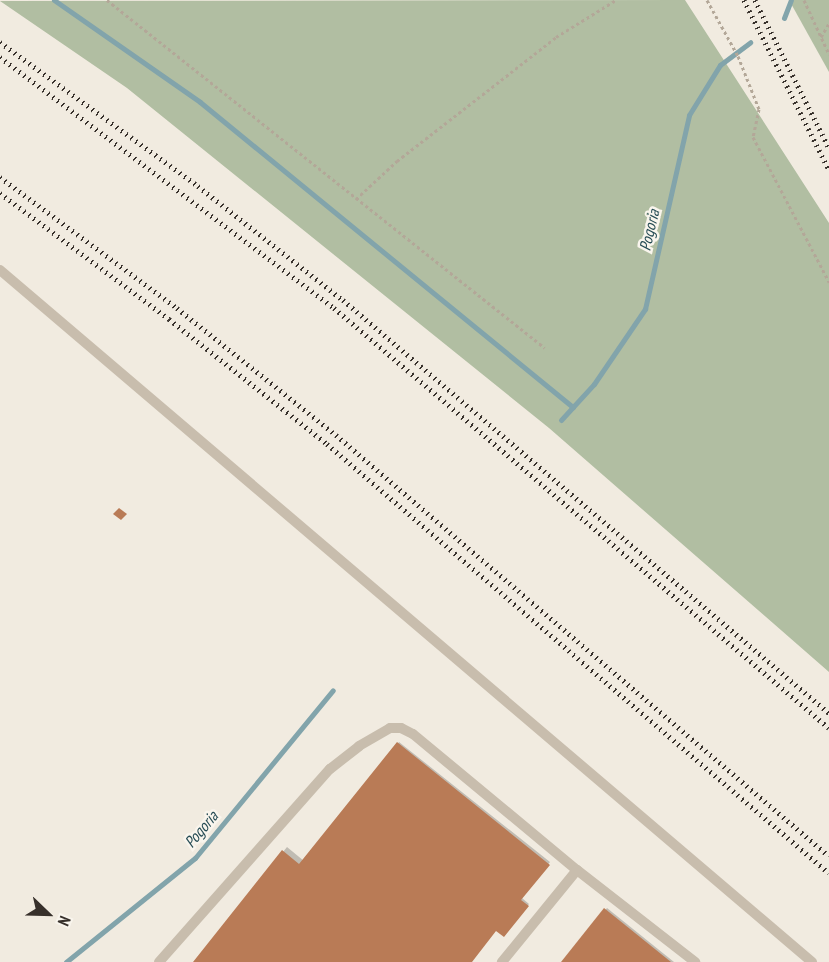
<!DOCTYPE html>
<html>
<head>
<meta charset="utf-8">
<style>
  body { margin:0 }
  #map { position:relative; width:829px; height:962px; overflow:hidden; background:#f1ebe0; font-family:"PT Sans Narrow",sans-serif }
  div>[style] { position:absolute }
  .green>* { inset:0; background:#b1bea2 }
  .shadow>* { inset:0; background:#0003 }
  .stream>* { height:5px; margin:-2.5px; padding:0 2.5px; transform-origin:2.5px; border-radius:2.5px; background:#82a4ab }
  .building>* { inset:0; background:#b97b56 }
  .path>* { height:3px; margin-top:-1.5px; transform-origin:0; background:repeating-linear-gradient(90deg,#b3a798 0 3px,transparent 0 6px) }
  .lane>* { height:10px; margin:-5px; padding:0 5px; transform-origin:5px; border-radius:5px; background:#c8bdad }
  .rail>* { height:4.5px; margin-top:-2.25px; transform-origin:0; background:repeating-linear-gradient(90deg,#37302b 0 1.5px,transparent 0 6px) }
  span { translate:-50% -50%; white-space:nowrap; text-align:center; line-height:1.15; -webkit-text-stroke:5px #f9f5ed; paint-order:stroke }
  .water-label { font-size:16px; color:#254b54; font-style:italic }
  .north { position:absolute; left:18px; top:884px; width:60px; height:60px; -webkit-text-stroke:4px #f9f5ed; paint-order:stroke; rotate:113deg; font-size:16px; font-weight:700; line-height:24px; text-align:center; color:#37302b }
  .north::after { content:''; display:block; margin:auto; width:21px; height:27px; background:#37302b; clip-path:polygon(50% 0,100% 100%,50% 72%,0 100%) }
</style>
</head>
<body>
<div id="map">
  <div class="green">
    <i style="clip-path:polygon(685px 0,829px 223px,829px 672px,549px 428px,127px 88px,0 1px)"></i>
    <i style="clip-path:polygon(789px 0,829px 0,829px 72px)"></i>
  </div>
  <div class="shadow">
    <i style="clip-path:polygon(399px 742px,550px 862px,522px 898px,529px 904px,503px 935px,496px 929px,470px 962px,194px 962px,287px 847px,304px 861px)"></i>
    <i style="clip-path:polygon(607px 908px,674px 962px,563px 962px)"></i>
  </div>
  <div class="stream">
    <i style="left:54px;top:0;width:178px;rotate:34.9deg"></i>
    <i style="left:200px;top:102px;width:482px;rotate:39.3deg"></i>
    <i style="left:784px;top:18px;width:19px;rotate:-69deg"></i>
    <i style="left:561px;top:420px;width:49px;rotate:-47.5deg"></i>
    <i style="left:594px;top:384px;width:91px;rotate:-55.8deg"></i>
    <i style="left:645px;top:309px;width:199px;rotate:-77.2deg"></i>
    <i style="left:689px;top:115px;width:59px;rotate:-58.2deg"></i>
    <i style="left:720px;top:65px;width:38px;rotate:-37deg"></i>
    <i style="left:66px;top:962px;width:166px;rotate:-38.9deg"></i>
    <i style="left:195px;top:858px;width:217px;rotate:-50.6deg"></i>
  </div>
  <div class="building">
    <i style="clip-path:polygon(119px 508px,127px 514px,121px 520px,113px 514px)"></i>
    <i style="clip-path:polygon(397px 742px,550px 865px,521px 900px,529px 906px,504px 937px,496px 931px,472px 962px,193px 962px,282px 850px,299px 864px)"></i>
    <i style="clip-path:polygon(604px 908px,671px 962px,561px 962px)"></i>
  </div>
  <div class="path">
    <i style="left:107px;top:0;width:559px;rotate:38.47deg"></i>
    <i style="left:707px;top:0;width:64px;rotate:61deg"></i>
    <i style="left:738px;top:56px;width:57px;rotate:68.4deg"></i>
    <i style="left:759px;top:109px;width:29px;rotate:102deg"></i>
    <i style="left:753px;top:137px;width:164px;rotate:62.3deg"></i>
    <i style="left:804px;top:0;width:60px;rotate:65.2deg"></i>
    <i style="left:821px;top:37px;width:16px;rotate:-60deg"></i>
    <i style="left:356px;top:199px;width:56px;rotate:-42.8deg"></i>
    <i style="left:397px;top:161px;width:202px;rotate:-37.9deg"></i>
    <i style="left:556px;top:37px;width:70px;rotate:-31.7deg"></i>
  </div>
  <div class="lane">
    <i style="left:0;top:270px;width:1067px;rotate:40.44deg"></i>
    <i style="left:577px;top:870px;width:150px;rotate:37.9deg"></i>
    <i style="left:159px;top:962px;width:258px;rotate:-48.5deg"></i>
    <i style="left:330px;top:769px;width:37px;rotate:-38deg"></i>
    <i style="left:359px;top:746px;width:36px;rotate:-30deg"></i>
    <i style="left:390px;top:728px;width:11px"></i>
    <i style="left:401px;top:728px;width:13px;rotate:27deg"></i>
    <i style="left:413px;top:734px;width:213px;rotate:39.7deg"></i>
    <i style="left:577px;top:870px;width:119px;rotate:129.2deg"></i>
  </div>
  <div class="rail">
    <i style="left:744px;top:0;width:190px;rotate:63.4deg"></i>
    <i style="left:755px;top:0;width:165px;rotate:63.4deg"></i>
    <i style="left:0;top:42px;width:245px;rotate:36deg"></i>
    <i style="left:198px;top:186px;width:184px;rotate:38.2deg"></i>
    <i style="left:343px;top:300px;width:638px;rotate:40.36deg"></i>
    <i style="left:0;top:57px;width:418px;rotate:36.9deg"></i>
    <i style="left:334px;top:308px;width:649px;rotate:40.31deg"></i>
    <i style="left:0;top:177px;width:220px;rotate:36.5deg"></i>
    <i style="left:177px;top:308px;width:203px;rotate:38.6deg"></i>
    <i style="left:336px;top:435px;width:648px;rotate:40.5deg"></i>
    <i style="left:0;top:193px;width:211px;rotate:36.7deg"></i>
    <i style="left:169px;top:319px;width:201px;rotate:38.3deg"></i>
    <i style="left:327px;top:444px;width:660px;rotate:40.52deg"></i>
  </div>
  <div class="water-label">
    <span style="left:649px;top:230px;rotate:-77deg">Pogoria</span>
    <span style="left:201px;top:829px;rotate:-50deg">Pogoria</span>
  </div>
  <div class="north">N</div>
</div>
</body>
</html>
